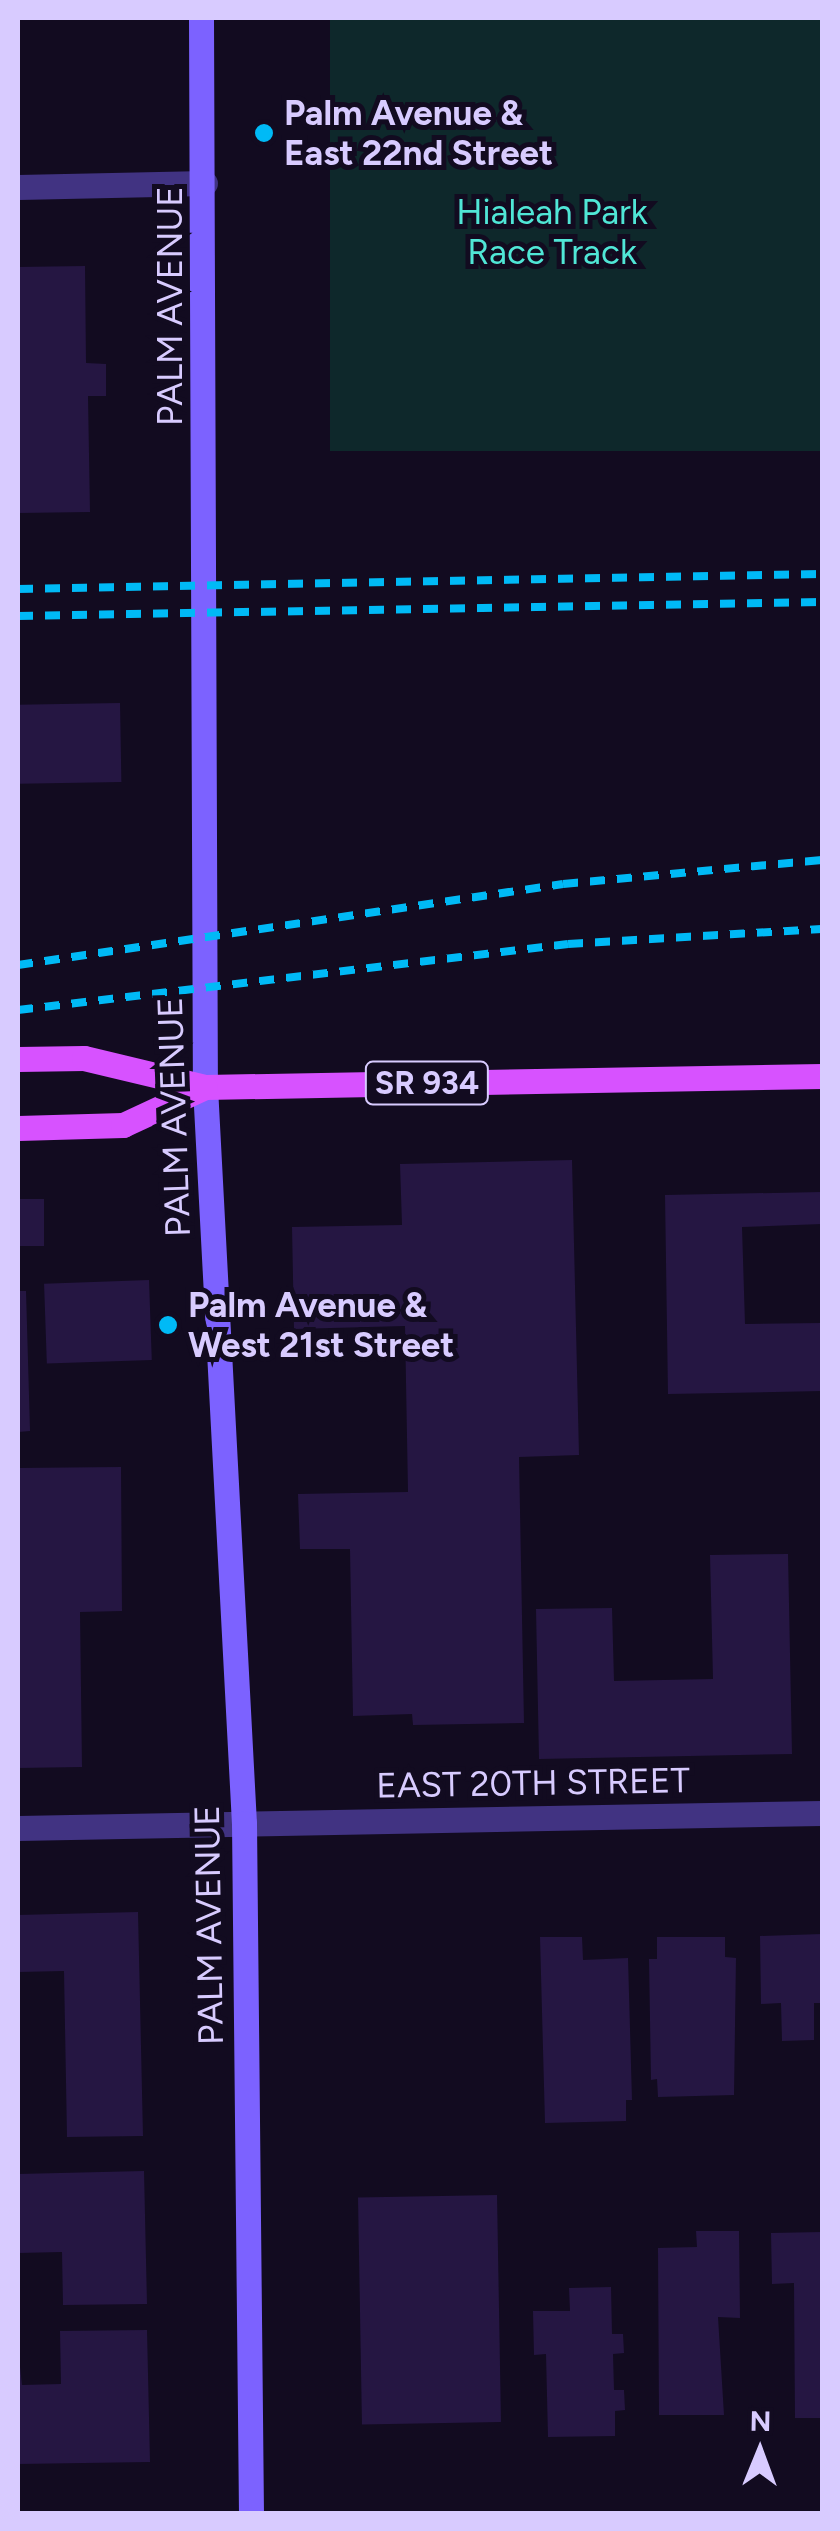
<!DOCTYPE html>
<html>
<head>
<meta charset="utf-8">
<style>
  body { margin:0 }
  #map { position:relative; width:840px; height:2531px; overflow:hidden; background:#120b20; font-family:Figtree,sans-serif }
  div>[style] { position:absolute }
  .green>* { inset:0; background:#0e282b; transform-origin:0 0 }
  .building>* { inset:0; background:#251642; transform-origin:0 0 }
  .minor>* { height:25px; margin:-12.5px; padding:0 12.5px; transform-origin:12.5px; border-radius:12.5px; background:#413382 }
  .secondary>* { height:25px; margin:-12.5px; padding:0 12.5px; transform-origin:12.5px; border-radius:12.5px; background:#7c62ff }
  .primary>* { height:25px; margin:-12.5px; padding:0 12.5px; transform-origin:12.5px; border-radius:12.5px; background:#d752ff }
  .rail>* { height:8px; margin-top:-4px; transform-origin:0; background:repeating-linear-gradient(90deg,#00baf6 0 15px,transparent 0 27px) }
  .dots>* { width:28px; height:28px; translate:-50% -50%; box-sizing:border-box; border:5px solid #120b20; border-radius:50% }
  span { translate:-50% -50%; white-space:nowrap; text-align:center; line-height:1.15; -webkit-text-stroke:10px #120b20; paint-order:stroke }
  .shield-label span { padding:2px 8px; background:#120b20; border:2px solid; border-radius:8px; -webkit-text-stroke-width:0 }
  .shield-label { font-size:32px; color:#d8cbff; font-weight:700 }
  .poi-label { font-size:35px; color:#d8cbff; font-weight:700 }
  .left { translate:0 -50%; text-align:left }
  .park-label { font-size:35px; color:#50e6d6 }
  .street-label { font-size:35px; color:#d8cbff }
  .frame { position:absolute; inset:0; border:20px solid #d8cbff; pointer-events:none }
  .north { position:absolute; left:710px; top:2401px; width:100px; height:100px; -webkit-text-stroke:8px #120b20; paint-order:stroke; rotate:1deg; font-size:28px; font-weight:700; line-height:40px; text-align:center; color:#d8cbff }
  .north::after { content:''; display:block; margin:auto; width:35px; height:45px; background:#d8cbff; clip-path:polygon(50% 0,100% 100%,50% 72%,0 100%) }
</style>
</head>
<body>
<div id="map">
  <div class="green">
    <i style="left:330px;top:18px;width:492px;height:433px"></i>
  </div>
  <div class="building">
    <i style="clip-path:polygon(85px 266px,86px 363px,106px 364px,106px 396px,88px 396px,90px 512px,18px 513px,18px 267px)"></i>
    <i style="left:120px;top:703px;width:79px;height:102px;rotate:89deg"></i>
    <i style="clip-path:polygon(572px 1160px,579px 1455px,519px 1457px,524px 1723px,413px 1725px,412px 1714px,353px 1716px,350px 1549px,300px 1549px,298px 1494px,408px 1492px,405px 1326px,294px 1329px,292px 1227px,402px 1225px,400px 1164px)"></i>
    <i style="clip-path:polygon(822px 1192px,822px 1224px,742px 1227px,745px 1324px,822px 1323px,822px 1391px,668px 1394px,665px 1195px)"></i>
    <i style="left:18px;top:1199px;width:26px;height:47px"></i>
    <i style="left:149px;top:1280px;width:80px;height:105px;rotate:88deg"></i>
    <i style="clip-path:polygon(18px 1291px,26px 1291px,30px 1431px,18px 1432px)"></i>
    <i style="clip-path:polygon(121px 1467px,122px 1611px,80px 1612px,82px 1767px,18px 1768px,18px 1468px)"></i>
    <i style="clip-path:polygon(788px 1554px,792px 1754px,539px 1759px,536px 1609px,612px 1608px,614px 1681px,713px 1679px,710px 1555px)"></i>
    <i style="clip-path:polygon(138px 1912px,143px 2136px,67px 2137px,64px 1971px,18px 1972px,18px 1915px)"></i>
    <i style="clip-path:polygon(822px 1934px,822px 2003px,814px 2003px,814px 2040px,782px 2041px,781px 2003px,761px 2004px,760px 1936px)"></i>
    <i style="clip-path:polygon(540px 1937px,582px 1937px,583px 1960px,628px 1958px,632px 2100px,626px 2100px,626px 2121px,545px 2123px)"></i>
    <i style="clip-path:polygon(657px 1937px,725px 1937px,725px 1957px,736px 1958px,734px 2095px,658px 2097px,657px 2079px,651px 2080px,649px 1959px,657px 1959px)"></i>
    <i style="clip-path:polygon(144px 2171px,147px 2304px,63px 2305px,62px 2252px,18px 2253px,18px 2174px)"></i>
    <i style="left:497px;top:2195px;width:227px;height:139px;rotate:89deg"></i>
    <i style="clip-path:polygon(696px 2231px,739px 2231px,740px 2318px,718px 2317px,724px 2415px,659px 2415px,658px 2248px,697px 2247px)"></i>
    <i style="clip-path:polygon(822px 2232px,822px 2418px,795px 2418px,794px 2283px,772px 2284px,771px 2233px)"></i>
    <i style="clip-path:polygon(611px 2287px,612px 2334px,623px 2334px,624px 2353px,613px 2354px,614px 2390px,624px 2390px,625px 2410px,615px 2411px,615px 2436px,548px 2437px,546px 2354px,534px 2355px,533px 2311px,570px 2311px,569px 2288px)"></i>
    <i style="clip-path:polygon(147px 2330px,150px 2462px,18px 2464px,18px 2348px,22px 2385px,61px 2384px,60px 2331px)"></i>
  </div>
  <div class="minor">
    <i style="left:18px;top:187px;width:187px;rotate:-1.2deg"></i>
    <i style="left:18px;top:1828px;width:804px;rotate:-1.07deg"></i>
  </div>
  <div class="secondary">
    <i style="left:201px;top:18px;width:1069px;rotate:89.79deg"></i>
    <i style="left:205px;top:1087px;width:737px;rotate:86.97deg"></i>
    <i style="left:244px;top:1823px;width:691px;rotate:89.42deg"></i>
  </div>
  <div class="primary">
    <i style="left:18px;top:1059px;width:66px;rotate:-0.9deg"></i>
    <i style="left:84px;top:1058px;width:124px;rotate:13.5deg"></i>
    <i style="left:205px;top:1087px;width:617px;rotate:-1.02deg"></i>
    <i style="left:18px;top:1128px;width:105px;rotate:-1.6deg"></i>
    <i style="left:123px;top:1125px;width:90px;rotate:-24.9deg"></i>
  </div>
  <div class="rail">
    <i style="left:18px;top:589px;width:804px;rotate:-1.07deg"></i>
    <i style="left:18px;top:616px;width:804px;rotate:-1deg"></i>
    <i style="left:18px;top:965px;width:551px;rotate:-8.45deg"></i>
    <i style="left:563px;top:884px;width:260px;rotate:-5.3deg"></i>
    <i style="left:18px;top:1010px;width:554px;rotate:-6.84deg"></i>
    <i style="left:568px;top:944px;width:254px;rotate:-3.4deg"></i>
  </div>
  <div class="dots">
    <i style="left:264px;top:133px;background:#00baf6"></i>
    <i style="left:168px;top:1325px;background:#00baf6"></i>
  </div>
  <div class="shield-label">
    <span style="left:427px;top:1083px">SR 934</span>
  </div>
  <div class="poi-label">
    <span class="left" style="left:284px;top:133px">Palm Avenue &amp;<br>East 22nd Street</span>
    <span class="left" style="left:188px;top:1325px">Palm Avenue &amp;<br>West 21st Street</span>
  </div>
  <div class="park-label">
    <span style="left:552px;top:232px">Hialeah Park<br>Race Track</span>
  </div>
  <div class="street-label">
    <span style="left:170px;top:306px;rotate:-90deg">PALM AVENUE</span>
    <span style="left:174px;top:1117px;rotate:-92deg">PALM AVENUE</span>
    <span style="left:533px;top:1783px;rotate:-1deg">EAST 20TH STREET</span>
    <span style="left:209px;top:1925px;rotate:-91deg">PALM AVENUE</span>
  </div>
  <div class="frame"></div>
  <div class="north">N</div>
</div>
</body>
</html>
